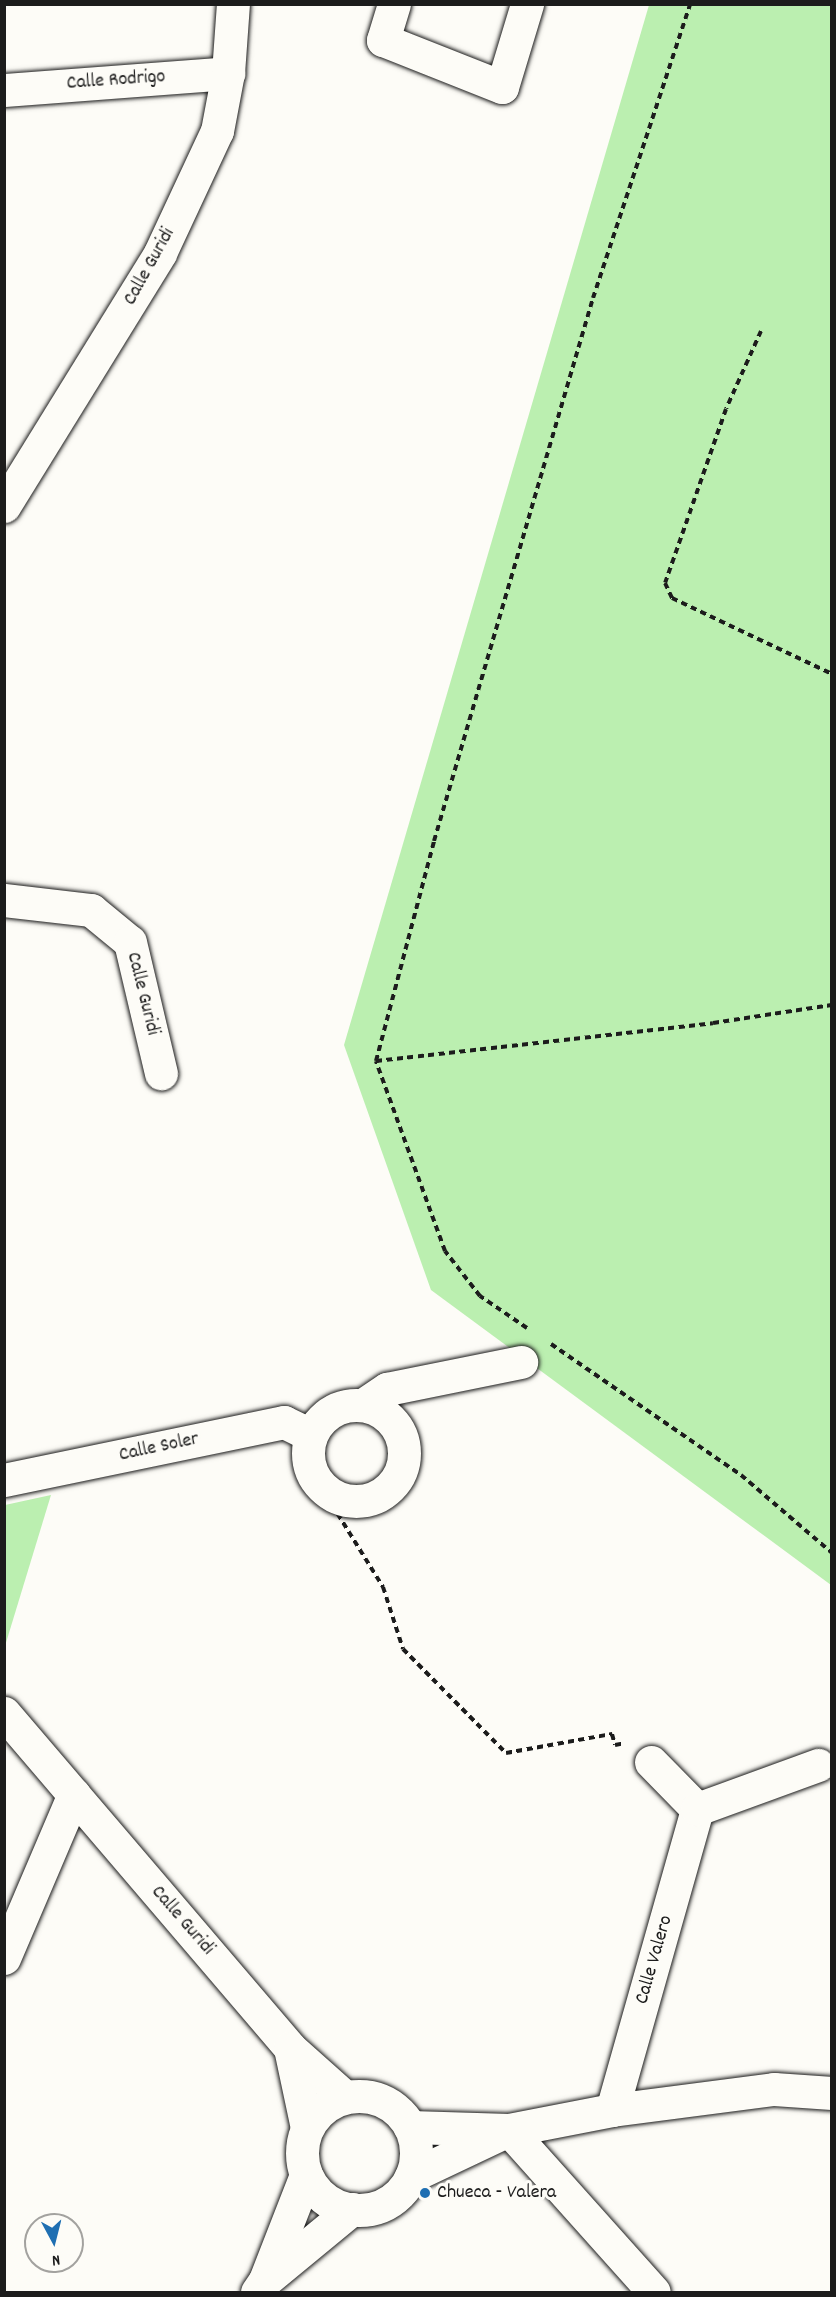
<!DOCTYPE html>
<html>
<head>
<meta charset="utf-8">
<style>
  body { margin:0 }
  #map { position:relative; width:836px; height:2297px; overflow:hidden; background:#fdfcf7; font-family:Dekko,sans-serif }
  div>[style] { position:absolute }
  .green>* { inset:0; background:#bbefb0 }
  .path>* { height:4px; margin-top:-2px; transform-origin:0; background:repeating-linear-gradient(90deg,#1c1c1c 0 6px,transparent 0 10.5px) }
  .roads { filter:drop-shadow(0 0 2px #1c1c1c) drop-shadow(0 0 2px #1c1c1c) }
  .minor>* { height:33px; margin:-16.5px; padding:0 16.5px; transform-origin:16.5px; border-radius:16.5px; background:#fdfcf7 }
  .minor>.ring { margin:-16.5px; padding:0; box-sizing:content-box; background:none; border:33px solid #fdfcf7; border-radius:50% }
  .dots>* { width:16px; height:16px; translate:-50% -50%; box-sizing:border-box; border:3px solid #fdfcf7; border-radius:50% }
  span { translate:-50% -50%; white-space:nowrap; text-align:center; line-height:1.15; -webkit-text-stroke:6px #fdfcf7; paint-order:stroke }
  .street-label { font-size:20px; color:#1c1c1c }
  .poi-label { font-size:20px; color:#1c1c1c }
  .left { translate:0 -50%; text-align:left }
  .frame { position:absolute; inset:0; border:6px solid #1c1c1c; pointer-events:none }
  .north { position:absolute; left:24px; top:2213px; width:60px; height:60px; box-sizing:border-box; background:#fdfcf7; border:2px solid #a3a29f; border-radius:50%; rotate:173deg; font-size:16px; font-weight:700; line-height:24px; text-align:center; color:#1c1c1c }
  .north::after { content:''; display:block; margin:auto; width:21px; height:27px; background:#1f6fb2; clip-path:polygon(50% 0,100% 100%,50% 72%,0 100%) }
</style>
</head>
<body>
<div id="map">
  <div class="green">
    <i style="clip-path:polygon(649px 5px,831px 5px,831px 1585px,431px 1290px,344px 1045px)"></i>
    <i style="clip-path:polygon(51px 1495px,5px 1646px,5px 1505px)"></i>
  </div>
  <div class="path">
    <i style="left:761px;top:331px;width:85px;rotate:114.2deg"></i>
    <i style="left:726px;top:409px;width:184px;rotate:109.3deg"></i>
    <i style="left:665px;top:583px;width:17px;rotate:65deg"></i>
    <i style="left:672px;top:598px;width:177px;rotate:25.4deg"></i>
    <i style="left:376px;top:1061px;width:228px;rotate:-75.2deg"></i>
    <i style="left:434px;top:841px;width:566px;rotate:-73.68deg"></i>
    <i style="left:593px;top:298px;width:310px;rotate:-71.7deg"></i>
    <i style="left:527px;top:1328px;width:57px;rotate:-145.8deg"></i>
    <i style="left:480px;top:1296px;width:57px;rotate:-127.9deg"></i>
    <i style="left:445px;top:1251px;width:202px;rotate:-110deg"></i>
    <i style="left:376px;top:1061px;width:339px;rotate:-6.4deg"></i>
    <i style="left:713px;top:1023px;width:120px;rotate:-8.6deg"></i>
    <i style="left:551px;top:1344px;width:231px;rotate:34.6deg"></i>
    <i style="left:741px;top:1475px;width:120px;rotate:40.6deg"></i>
    <i style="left:321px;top:1487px;width:118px;rotate:58.2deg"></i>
    <i style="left:383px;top:1587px;width:65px;rotate:72.1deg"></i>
    <i style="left:403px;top:1649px;width:146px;rotate:45.3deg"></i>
    <i style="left:506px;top:1753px;width:108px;rotate:-10.2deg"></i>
    <i style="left:612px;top:1734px;width:11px;rotate:75deg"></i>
    <i style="left:615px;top:1745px;width:10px;rotate:-11deg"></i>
  </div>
  <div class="roads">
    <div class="minor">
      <i style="left:394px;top:4px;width:38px;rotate:107deg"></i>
      <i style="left:383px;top:40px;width:128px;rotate:21.6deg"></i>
      <i style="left:502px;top:87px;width:87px;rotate:-73.2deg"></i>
      <i style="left:4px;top:90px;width:225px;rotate:-4.3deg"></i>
      <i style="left:4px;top:506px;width:297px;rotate:-58.3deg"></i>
      <i style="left:160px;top:253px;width:135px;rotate:-65deg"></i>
      <i style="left:217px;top:131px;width:59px;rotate:-79.3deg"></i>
      <i style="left:228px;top:73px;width:69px;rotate:-85.9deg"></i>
      <i style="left:4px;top:900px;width:88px;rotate:6.6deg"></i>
      <i style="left:91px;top:910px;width:50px;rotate:39.4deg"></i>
      <i style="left:130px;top:942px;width:135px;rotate:76.7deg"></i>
      <i style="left:363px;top:1405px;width:29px;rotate:-34deg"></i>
      <i style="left:387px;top:1389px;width:137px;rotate:-11.4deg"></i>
      <i class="ring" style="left:308px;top:1405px;width:63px;height:63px"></i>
      <i style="left:4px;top:1480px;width:286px;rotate:-11.7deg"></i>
      <i style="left:284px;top:1422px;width:30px;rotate:26deg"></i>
      <i style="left:4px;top:1713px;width:440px;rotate:49.5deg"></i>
      <i style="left:290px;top:2048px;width:74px;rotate:41.7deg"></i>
      <i style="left:651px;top:1762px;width:66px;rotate:45.6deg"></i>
      <i style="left:4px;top:1958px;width:178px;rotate:-66.9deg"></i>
      <i style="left:290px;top:2048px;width:82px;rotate:78deg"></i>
      <i class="ring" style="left:302px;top:2096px;width:81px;height:81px"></i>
      <i style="left:612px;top:2110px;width:313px;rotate:-74.2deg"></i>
      <i style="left:697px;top:1809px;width:129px;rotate:-20deg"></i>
      <i style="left:410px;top:2127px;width:99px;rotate:1.7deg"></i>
      <i style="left:509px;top:2130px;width:105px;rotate:-11deg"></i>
      <i style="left:612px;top:2110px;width:163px;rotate:-7.4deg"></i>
      <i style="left:774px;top:2089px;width:58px;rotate:3.9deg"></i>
      <i style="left:509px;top:2130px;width:217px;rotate:48.2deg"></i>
      <i style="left:411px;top:2176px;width:101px;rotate:-25.3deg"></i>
      <i style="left:267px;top:2279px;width:110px;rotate:-39.5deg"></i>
      <i style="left:257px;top:2292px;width:14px;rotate:-56deg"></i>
      <i style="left:265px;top:2280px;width:113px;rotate:-68.7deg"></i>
    </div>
  </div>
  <div class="dots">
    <i style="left:425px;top:2193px;background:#1f6fb2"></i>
  </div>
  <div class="street-label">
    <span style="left:116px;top:81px;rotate:-4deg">Calle Rodrigo</span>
    <span style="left:150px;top:267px;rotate:-61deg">Calle Guridi</span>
    <span style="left:142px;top:994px;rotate:76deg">Calle Guridi</span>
    <span style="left:159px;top:1448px;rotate:-12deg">Calle Soler</span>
    <span style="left:182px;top:1921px;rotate:49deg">Calle Guridi</span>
    <span style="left:655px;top:1960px;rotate:-74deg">Calle Valero</span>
  </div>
  <div class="poi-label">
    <span class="left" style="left:437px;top:2193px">Chueca - Valera</span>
  </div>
  <div class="frame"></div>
  <div class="north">N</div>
</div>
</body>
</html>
